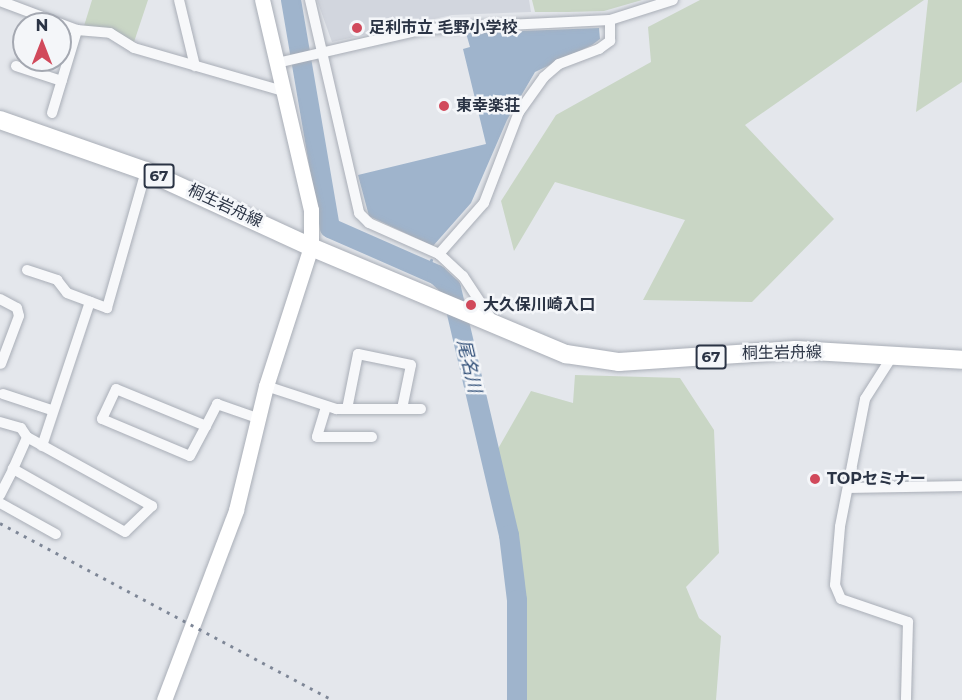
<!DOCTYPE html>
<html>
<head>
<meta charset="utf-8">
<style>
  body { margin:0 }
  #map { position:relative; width:962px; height:700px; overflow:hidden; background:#e4e7ec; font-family:Montserrat,"Noto Sans JP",sans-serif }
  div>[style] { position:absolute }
  .built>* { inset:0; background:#d2d6de }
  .green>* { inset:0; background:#c9d6c5 }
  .water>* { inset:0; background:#9fb4cc }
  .stream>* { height:3px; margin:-1.5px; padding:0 1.5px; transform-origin:1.5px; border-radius:1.5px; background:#9fb4cc }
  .river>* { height:20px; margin:-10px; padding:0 10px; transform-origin:10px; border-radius:10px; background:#9fb4cc }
  .roads { filter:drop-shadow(0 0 2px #a9aeb7) drop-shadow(0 0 2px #a9aeb7) }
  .street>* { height:10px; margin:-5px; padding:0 5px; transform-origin:5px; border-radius:5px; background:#f7f8fa }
  .secondary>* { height:15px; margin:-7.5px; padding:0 7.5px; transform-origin:7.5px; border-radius:7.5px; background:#fff }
  .primary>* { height:18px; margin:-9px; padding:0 9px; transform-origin:9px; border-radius:9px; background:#fff }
  .rail>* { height:3px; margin-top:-1.5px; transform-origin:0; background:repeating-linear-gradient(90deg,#7d8696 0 3px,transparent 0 9px) }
  .dots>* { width:16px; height:16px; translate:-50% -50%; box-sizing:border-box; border:3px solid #f4f6f9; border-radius:50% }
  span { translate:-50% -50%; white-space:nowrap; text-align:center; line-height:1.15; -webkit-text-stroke:5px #f4f6f9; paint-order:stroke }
  .shield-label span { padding:2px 4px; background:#f4f6f9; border:2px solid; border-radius:4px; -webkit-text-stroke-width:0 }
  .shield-label { font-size:15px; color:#2b3445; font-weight:700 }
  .poi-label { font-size:16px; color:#2b3445; font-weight:700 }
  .left { translate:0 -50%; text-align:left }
  .street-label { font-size:16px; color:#2b3445 }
  .water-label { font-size:18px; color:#34527a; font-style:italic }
  .north { position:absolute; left:12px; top:12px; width:60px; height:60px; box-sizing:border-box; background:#f4f6f9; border:2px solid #a4a8b1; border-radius:50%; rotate:0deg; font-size:16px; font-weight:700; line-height:24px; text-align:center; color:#2b3445 }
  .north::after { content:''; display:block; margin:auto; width:21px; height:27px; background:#d1495b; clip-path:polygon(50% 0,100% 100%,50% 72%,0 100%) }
</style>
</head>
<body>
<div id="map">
  <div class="built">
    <i style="clip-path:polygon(317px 0,529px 0,531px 12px,452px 15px,332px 42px)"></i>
  </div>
  <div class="green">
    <i style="clip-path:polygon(92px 0,148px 0,134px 42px,84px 26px)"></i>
    <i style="clip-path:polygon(532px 0,642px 0,604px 11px,568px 12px,535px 12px)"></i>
    <i style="clip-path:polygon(700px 0,924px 0,745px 125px,834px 219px,752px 302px,643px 300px,685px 220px,555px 182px,514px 251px,501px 201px,556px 115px,651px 62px,648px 27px)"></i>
    <i style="clip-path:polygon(928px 0,962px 0,962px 82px,916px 112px)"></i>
    <i style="clip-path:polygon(575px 375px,680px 378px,714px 430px,719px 553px,686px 587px,699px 618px,721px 636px,716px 700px,524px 700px,518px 573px,495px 454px,531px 391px,573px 403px)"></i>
  </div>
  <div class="water">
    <i style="clip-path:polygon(599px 28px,600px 39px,592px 45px,535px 72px,507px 120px,471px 203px,433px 246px,369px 216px,358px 175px,486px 144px,463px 49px,470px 47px,466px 33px)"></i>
  </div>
  <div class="stream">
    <i style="left:427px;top:270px;width:11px;rotate:-68deg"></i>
  </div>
  <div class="river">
    <i style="left:291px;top:0;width:231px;rotate:80.3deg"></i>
    <i style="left:330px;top:228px;width:117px;rotate:23.7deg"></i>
    <i style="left:437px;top:275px;width:19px;rotate:43deg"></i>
    <i style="left:451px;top:288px;width:254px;rotate:76.8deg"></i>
    <i style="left:509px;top:535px;width:65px;rotate:83deg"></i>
    <i style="left:517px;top:600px;width:100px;rotate:90deg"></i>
  </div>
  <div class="roads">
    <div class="street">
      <i style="left:179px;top:0;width:68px;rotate:76.4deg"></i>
      <i style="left:310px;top:0;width:219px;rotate:77deg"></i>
      <i style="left:359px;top:213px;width:14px;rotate:45deg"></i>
      <i style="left:369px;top:223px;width:77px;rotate:23.9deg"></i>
      <i style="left:439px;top:254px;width:33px;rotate:43deg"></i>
      <i style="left:463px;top:276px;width:53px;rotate:56.6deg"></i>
      <i style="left:0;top:1px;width:82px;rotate:20.6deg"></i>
      <i style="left:77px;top:30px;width:33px;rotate:5deg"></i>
      <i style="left:110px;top:33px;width:28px;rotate:32deg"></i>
      <i style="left:134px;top:48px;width:155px;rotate:16.1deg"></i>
      <i style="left:277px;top:63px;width:151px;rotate:-13deg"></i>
      <i style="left:424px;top:29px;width:186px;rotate:-2.8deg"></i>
      <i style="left:610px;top:20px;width:66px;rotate:-17.6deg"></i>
      <i style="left:16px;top:66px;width:48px;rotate:18.1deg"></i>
      <i style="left:52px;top:113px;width:87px;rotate:-73.2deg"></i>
      <i style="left:439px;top:254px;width:68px;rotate:-48.6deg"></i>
      <i style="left:484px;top:203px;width:97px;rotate:-69deg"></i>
      <i style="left:519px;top:112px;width:43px;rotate:-54.5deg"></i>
      <i style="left:544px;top:77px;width:20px;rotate:-41deg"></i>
      <i style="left:559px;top:64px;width:43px;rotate:-20.6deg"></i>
      <i style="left:599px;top:49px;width:14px;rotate:-36deg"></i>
      <i style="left:610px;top:41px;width:21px;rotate:-90deg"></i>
      <i style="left:27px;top:270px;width:32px;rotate:18deg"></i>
      <i style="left:57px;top:280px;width:16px;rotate:52deg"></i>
      <i style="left:67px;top:293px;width:43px;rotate:20.6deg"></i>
      <i style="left:107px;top:308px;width:142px;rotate:-74.1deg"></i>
      <i style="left:0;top:299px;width:19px;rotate:28deg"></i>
      <i style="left:17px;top:308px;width:8px;rotate:76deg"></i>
      <i style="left:19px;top:316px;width:51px;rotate:110.6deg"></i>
      <i style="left:893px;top:355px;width:52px;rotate:122.5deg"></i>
      <i style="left:865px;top:399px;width:130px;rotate:101.1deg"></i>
      <i style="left:840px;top:527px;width:58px;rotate:94.9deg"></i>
      <i style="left:835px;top:585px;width:15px;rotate:67deg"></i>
      <i style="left:841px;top:599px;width:71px;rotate:18.9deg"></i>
      <i style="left:908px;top:622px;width:78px;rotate:91.5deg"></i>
      <i style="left:266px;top:386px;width:74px;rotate:18.2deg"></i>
      <i style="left:336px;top:409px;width:85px"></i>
      <i style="left:3px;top:394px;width:51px;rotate:18.4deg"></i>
      <i style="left:326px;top:407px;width:31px;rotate:107deg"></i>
      <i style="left:317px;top:437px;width:55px"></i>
      <i style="left:347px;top:409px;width:56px;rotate:-78.7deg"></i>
      <i style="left:358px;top:354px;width:54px;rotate:11.7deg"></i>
      <i style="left:411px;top:365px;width:45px;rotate:101.6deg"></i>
      <i style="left:0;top:422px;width:22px;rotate:16deg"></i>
      <i style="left:21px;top:428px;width:11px;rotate:56deg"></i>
      <i style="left:27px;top:437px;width:143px;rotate:28.9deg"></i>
      <i style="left:152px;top:506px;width:37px;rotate:136deg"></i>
      <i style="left:125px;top:532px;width:129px;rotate:-150.6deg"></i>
      <i style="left:13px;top:469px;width:35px;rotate:-66deg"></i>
      <i style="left:206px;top:426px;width:97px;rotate:-157.7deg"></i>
      <i style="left:116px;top:389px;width:33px;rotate:115deg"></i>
      <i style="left:102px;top:419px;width:95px;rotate:22.8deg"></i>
      <i style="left:190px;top:456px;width:34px;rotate:-62deg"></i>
      <i style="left:206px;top:426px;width:25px;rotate:-63deg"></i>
      <i style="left:217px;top:404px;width:46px;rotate:19.2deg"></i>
      <i style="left:42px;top:446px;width:152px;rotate:-71.6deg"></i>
      <i style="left:851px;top:488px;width:111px;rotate:-1deg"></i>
      <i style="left:0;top:495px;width:29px;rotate:-63deg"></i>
      <i style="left:0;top:503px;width:64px;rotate:29deg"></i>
    </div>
    <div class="secondary">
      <i style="left:164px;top:700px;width:203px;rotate:-69.2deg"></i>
      <i style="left:236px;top:510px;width:128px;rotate:-76.4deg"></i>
      <i style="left:266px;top:386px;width:146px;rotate:-72.1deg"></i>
      <i style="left:311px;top:247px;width:37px;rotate:-90deg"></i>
      <i style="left:311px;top:210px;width:216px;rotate:-103.1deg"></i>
    </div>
    <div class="primary">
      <i style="left:0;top:120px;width:155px;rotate:19.3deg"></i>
      <i style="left:146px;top:171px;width:182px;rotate:24.7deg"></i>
      <i style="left:311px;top:247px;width:277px;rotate:22.8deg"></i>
      <i style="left:566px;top:354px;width:54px;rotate:8.6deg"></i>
      <i style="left:619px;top:362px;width:177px;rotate:-3.9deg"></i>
      <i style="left:796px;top:350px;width:166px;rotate:3.4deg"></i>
    </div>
  </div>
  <div class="rail">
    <i style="left:0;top:523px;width:377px;rotate:28deg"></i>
  </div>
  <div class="dots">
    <i style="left:357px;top:28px;background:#d1495b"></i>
    <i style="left:444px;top:106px;background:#d1495b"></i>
    <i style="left:471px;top:305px;background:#d1495b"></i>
    <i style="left:815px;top:479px;background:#d1495b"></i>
  </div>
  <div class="shield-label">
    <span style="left:159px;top:176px">67</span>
    <span style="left:711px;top:357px">67</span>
  </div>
  <div class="poi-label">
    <span class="left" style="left:369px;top:28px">足利市立 毛野小学校</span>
    <span class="left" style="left:456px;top:106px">東幸楽荘</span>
    <span class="left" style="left:483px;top:305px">大久保川崎入口</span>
    <span class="left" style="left:827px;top:479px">TOPセミナー</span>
  </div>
  <div class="street-label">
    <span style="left:225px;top:206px;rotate:25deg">桐生岩舟線</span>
    <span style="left:782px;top:353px;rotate:-1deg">桐生岩舟線</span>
  </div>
  <div class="water-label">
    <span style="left:469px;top:366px;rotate:77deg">尾名川</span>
  </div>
  <div class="north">N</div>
</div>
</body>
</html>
